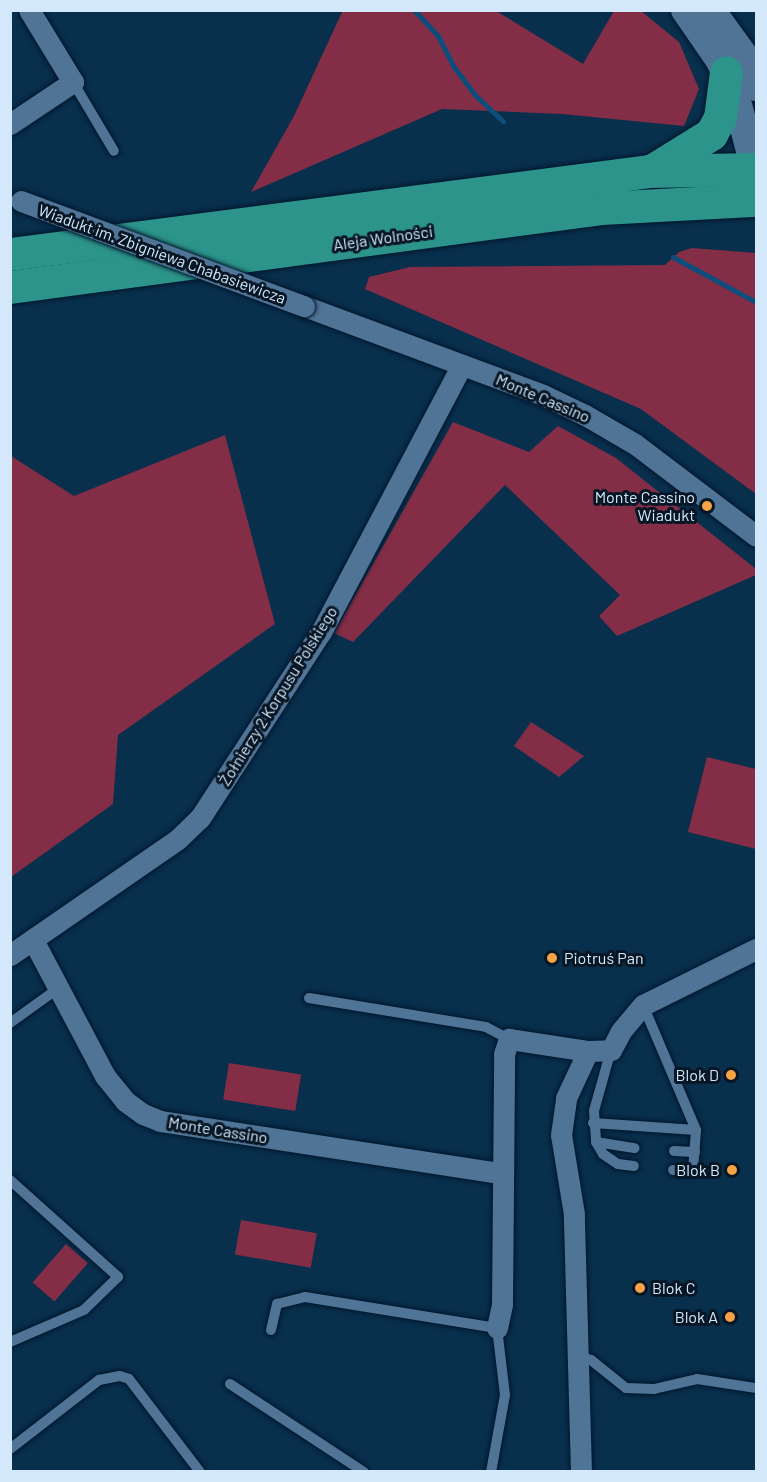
<!DOCTYPE html>
<html>
<head>
<meta charset="utf-8">
<style>
  body { margin:0 }
  #map { position:relative; width:767px; height:1482px; overflow:hidden; background:#082f4c; font-family:Barlow,sans-serif }
  div>[style] { position:absolute }
  .green>* { inset:0; background:#832e46; transform-origin:0 0 }
  .stream>* { height:5px; margin:-2.5px; padding:0 2.5px; transform-origin:2.5px; border-radius:2.5px; background:#0d4d7b }
  .roads { filter:drop-shadow(0 0 2px #00162c) drop-shadow(0 0 2px #00162c) }
  .lane>* { height:10px; margin:-5px; padding:0 5px; transform-origin:5px; border-radius:5px; background:#4f7496 }
  .street>* { height:21px; margin:-10.5px; padding:0 10.5px; transform-origin:10.5px; border-radius:10.5px; background:#4f7496 }
  .secondary>* { height:28px; margin:-14px; padding:0 14px; transform-origin:14px; border-radius:14px; background:#4f7496 }
  .highway>* { height:33px; margin:-16.5px; padding:0 16.5px; transform-origin:16.5px; border-radius:16.5px; background:#2c948a }
  .bridges { filter:drop-shadow(0 0 2px #00162c) drop-shadow(0 0 2px #00162c) }
  .street-bridge>* { height:21px; margin:-10.5px; padding:0 10.5px; transform-origin:10.5px; border-radius:10.5px; background:#4f7496 }
  .dots>* { width:16px; height:16px; translate:-50% -50%; box-sizing:border-box; border:3px solid #071624; border-radius:50% }
  span { translate:-50% -50%; white-space:nowrap; text-align:center; line-height:1.15; -webkit-text-stroke:6px #071624; paint-order:stroke }
  .street-label { font-size:16px; color:#d3e8fb }
  .poi-label { font-size:16px; color:#d3e8fb }
  .right { translate:-100% -50%; text-align:right }
  .left { translate:0 -50%; text-align:left }
  .frame { position:absolute; inset:0; border:12px solid #d3e8fb; pointer-events:none }
</style>
</head>
<body>
<div id="map">
  <div class="green">
    <i style="clip-path:polygon(343px 10px,496px 11px,583px 64px,614px 11px,641px 11px,679px 42px,699px 89px,684px 126px,562px 114px,442px 109px,251px 192px,294px 116px)"></i>
    <i style="clip-path:polygon(692px 248px,756px 253px,756px 494px,641px 409px,365px 289px,369px 277px,410px 267px,665px 265px,679px 252px)"></i>
    <i style="clip-path:polygon(453px 422px,529px 452px,558px 426px,616px 458px,756px 569px,756px 575px,617px 636px,599px 616px,620px 595px,505px 485px,353px 642px,334px 633px)"></i>
    <i style="clip-path:polygon(225px 435px,275px 624px,118px 735px,113px 804px,11px 877px,11px 456px,74px 496px)"></i>
    <i style="clip-path:polygon(531px 722px,584px 756px,559px 777px,514px 746px)"></i>
    <i style="clip-path:polygon(707px 757px,756px 769px,756px 849px,688px 832px)"></i>
    <i style="left:229px;top:1063px;width:73px;height:37px;rotate:9deg"></i>
    <i style="left:241px;top:1220px;width:77px;height:35px;rotate:10deg"></i>
    <i style="left:66px;top:1244px;width:29px;height:51px;rotate:41deg"></i>
  </div>
  <div class="stream">
    <i style="left:414px;top:10px;width:35px;rotate:47deg"></i>
    <i style="left:438px;top:36px;width:35px;rotate:63deg"></i>
    <i style="left:454px;top:67px;width:36px;rotate:53deg"></i>
    <i style="left:476px;top:96px;width:37px;rotate:43deg"></i>
    <i style="left:673px;top:257px;width:94px;rotate:28.5deg"></i>
  </div>
  <div class="roads">
    <div class="lane">
      <i style="left:73px;top:82px;width:80px;rotate:59.3deg"></i>
      <i style="left:309px;top:998px;width:179px;rotate:9.3deg"></i>
      <i style="left:486px;top:1027px;width:26px;rotate:28deg"></i>
      <i style="left:643px;top:1005px;width:136px;rotate:67deg"></i>
      <i style="left:696px;top:1130px;width:41px;rotate:94.2deg"></i>
      <i style="left:693px;top:1171px;width:20px;rotate:-177deg"></i>
      <i style="left:10px;top:1023px;width:57px;rotate:-35.7deg"></i>
      <i style="left:611px;top:1050px;width:63px;rotate:105.6deg"></i>
      <i style="left:594px;top:1111px;width:31px;rotate:86deg"></i>
      <i style="left:596px;top:1142px;width:14px;rotate:60deg"></i>
      <i style="left:603px;top:1154px;width:18px;rotate:34deg"></i>
      <i style="left:618px;top:1164px;width:16px;rotate:7deg"></i>
      <i style="left:593px;top:1123px;width:103px;rotate:3.9deg"></i>
      <i style="left:596px;top:1142px;width:39px;rotate:9deg"></i>
      <i style="left:674px;top:1151px;width:21px;rotate:3deg"></i>
      <i style="left:10px;top:1180px;width:145px;rotate:41.9deg"></i>
      <i style="left:118px;top:1277px;width:47px;rotate:135.9deg"></i>
      <i style="left:84px;top:1310px;width:81px;rotate:156.6deg"></i>
      <i style="left:271px;top:1330px;width:27px;rotate:-77deg"></i>
      <i style="left:277px;top:1304px;width:29px;rotate:-14deg"></i>
      <i style="left:305px;top:1297px;width:194px;rotate:9.2deg"></i>
      <i style="left:497px;top:1328px;width:67px;rotate:83.2deg"></i>
      <i style="left:505px;top:1395px;width:78px;rotate:100.3deg"></i>
      <i style="left:577px;top:1356px;width:15px;rotate:16deg"></i>
      <i style="left:591px;top:1360px;width:45px;rotate:38.7deg"></i>
      <i style="left:626px;top:1388px;width:28px;rotate:2deg"></i>
      <i style="left:654px;top:1389px;width:44px;rotate:-13.1deg"></i>
      <i style="left:697px;top:1379px;width:60px;rotate:8.7deg"></i>
      <i style="left:230px;top:1384px;width:160px;rotate:33.3deg"></i>
      <i style="left:10px;top:1449px;width:113px;rotate:-37.8deg"></i>
      <i style="left:99px;top:1380px;width:21px;rotate:-11deg"></i>
      <i style="left:120px;top:1376px;width:9px;rotate:18deg"></i>
      <i style="left:129px;top:1379px;width:117px;rotate:52.6deg"></i>
    </div>
    <div class="street">
      <i style="left:10px;top:124px;width:76px;rotate:-33.7deg"></i>
      <i style="left:73px;top:82px;width:84px;rotate:-121.4deg"></i>
      <i style="left:304px;top:306px;width:255px;rotate:20.4deg"></i>
      <i style="left:543px;top:395px;width:47px;rotate:25.5deg"></i>
      <i style="left:585px;top:415px;width:58px;rotate:30.1deg"></i>
      <i style="left:635px;top:444px;width:152px;rotate:37.2deg"></i>
      <i style="left:33px;top:940px;width:154px;rotate:62.1deg"></i>
      <i style="left:105px;top:1076px;width:32px;rotate:51deg"></i>
      <i style="left:125px;top:1101px;width:22px;rotate:36deg"></i>
      <i style="left:143px;top:1114px;width:18px;rotate:22deg"></i>
      <i style="left:160px;top:1121px;width:345px;rotate:8.7deg"></i>
      <i style="left:10px;top:955px;width:204px;rotate:-34.6deg"></i>
      <i style="left:178px;top:839px;width:30px;rotate:-44deg"></i>
      <i style="left:200px;top:818px;width:222px;rotate:-57deg"></i>
      <i style="left:321px;top:632px;width:302px;rotate:-62.2deg"></i>
      <i style="left:497px;top:1328px;width:25px;rotate:-78deg"></i>
      <i style="left:502px;top:1304px;width:250px;rotate:-89.5deg"></i>
      <i style="left:504px;top:1054px;width:16px;rotate:-72deg"></i>
      <i style="left:509px;top:1039px;width:80px;rotate:8.6deg"></i>
      <i style="left:581px;top:1472px;width:258px;rotate:-91.6deg"></i>
      <i style="left:574px;top:1214px;width:80px;rotate:-99.3deg"></i>
      <i style="left:561px;top:1135px;width:37px;rotate:-82deg"></i>
      <i style="left:566px;top:1098px;width:52px;rotate:-64.9deg"></i>
      <i style="left:588px;top:1051px;width:23px;rotate:-2deg"></i>
      <i style="left:611px;top:1050px;width:21px;rotate:-62deg"></i>
      <i style="left:621px;top:1031px;width:34px;rotate:-50deg"></i>
      <i style="left:643px;top:1005px;width:126px;rotate:-26.4deg"></i>
    </div>
    <div class="secondary">
      <i style="left:685px;top:10px;width:62px;rotate:55.5deg"></i>
      <i style="left:720px;top:61px;width:35px;rotate:65deg"></i>
      <i style="left:735px;top:93px;width:84px;rotate:75.5deg"></i>
      <i style="left:711px;top:10px;width:58px;rotate:54.1deg"></i>
      <i style="left:745px;top:57px;width:32px;rotate:70deg"></i>
    </div>
    <div class="highway">
      <i style="left:656px;top:168px;width:65px;rotate:-31.7deg"></i>
      <i style="left:711px;top:134px;width:18px;rotate:-61deg"></i>
      <i style="left:720px;top:118px;width:46px;rotate:-82.6deg"></i>
      <i style="left:10px;top:254px;width:644px;rotate:-7.4deg"></i>
      <i style="left:649px;top:171px;width:107px;rotate:-1.1deg"></i>
      <i style="left:10px;top:287px;width:596px;rotate:-7.61deg"></i>
      <i style="left:601px;top:208px;width:155px;rotate:-3deg"></i>
    </div>
  </div>
  <div class="bridges">
    <div class="street-bridge">
      <i style="left:21px;top:201px;width:302px;rotate:20.4deg"></i>
    </div>
  </div>
  <div class="dots">
    <i style="left:707px;top:506px;background:#f5a345"></i>
    <i style="left:552px;top:958px;background:#f5a345"></i>
    <i style="left:731px;top:1075px;background:#f5a345"></i>
    <i style="left:732px;top:1170px;background:#f5a345"></i>
    <i style="left:640px;top:1288px;background:#f5a345"></i>
    <i style="left:730px;top:1317px;background:#f5a345"></i>
  </div>
  <div class="street-label">
    <span style="left:383px;top:238px;rotate:-8deg">Aleja Wolności</span>
    <span style="left:162px;top:254px;rotate:20deg">Wiadukt im. Zbigniewa Chabasiewicza</span>
    <span style="left:543px;top:398px;rotate:23deg">Monte Cassino</span>
    <span style="left:278px;top:696px;rotate:-58deg">Żołnierzy 2 Korpusu Polskiego</span>
    <span style="left:218px;top:1130px;rotate:9deg">Monte Cassino</span>
  </div>
  <div class="poi-label">
    <span class="right" style="left:695px;top:506px">Monte Cassino<br>Wiadukt</span>
    <span class="left" style="left:564px;top:958px">Piotruś Pan</span>
    <span class="right" style="left:719px;top:1075px">Blok D</span>
    <span class="right" style="left:720px;top:1170px">Blok B</span>
    <span class="left" style="left:652px;top:1288px">Blok C</span>
    <span class="right" style="left:718px;top:1317px">Blok A</span>
  </div>
  <div class="frame"></div>
</div>
</body>
</html>
